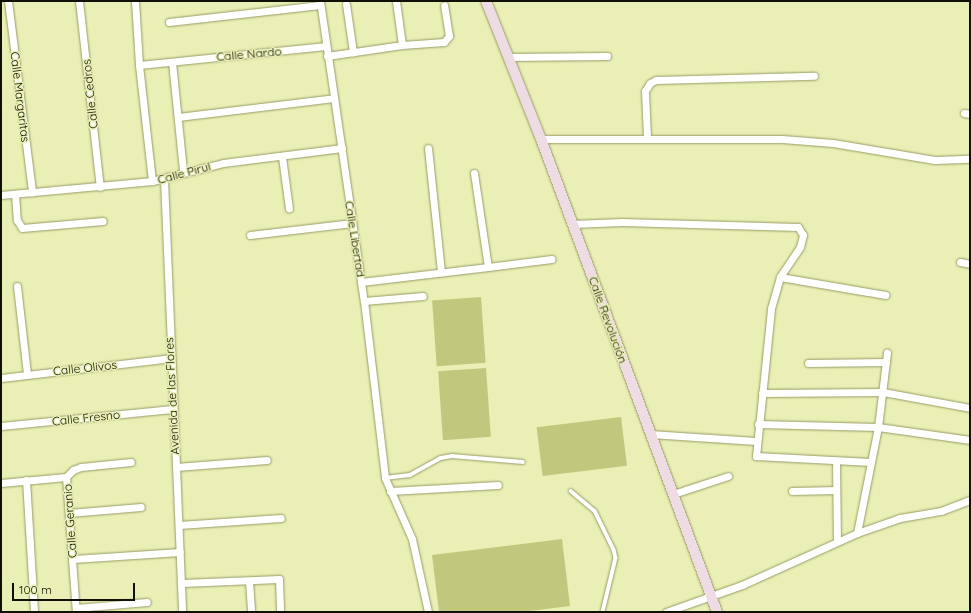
<!DOCTYPE html>
<html>
<head>
<meta charset="utf-8">
<style>
  body { margin:0 }
  #map { position:relative; width:971px; height:613px; overflow:hidden; background:#eaefb5; font-family:Quicksand,sans-serif }
  div>[style] { position:absolute }
  .green>* { inset:0; background:#c1c77d; transform-origin:0 0 }
  .roads { filter:drop-shadow(0 0 1px #979c64) drop-shadow(0 0 1px #979c64) }
  .lane>* { height:3.5px; margin:-1.75px; padding:0 1.75px; transform-origin:1.75px; border-radius:1.75px; background:#fff }
  .street>* { height:7px; margin:-3.5px; padding:0 3.5px; transform-origin:3.5px; border-radius:3.5px; background:#fff }
  .secondary>* { height:10px; margin:-5px; padding:0 5px; transform-origin:5px; border-radius:5px; background:#efdbe3 }
  span { translate:-50% -50%; white-space:nowrap; text-align:center; line-height:1.15; -webkit-text-stroke:3px #eaefb5; paint-order:stroke }
  .street-label { font-size:12px; color:#101100 }
  .frame { position:absolute; inset:0; border:2px solid #101100; pointer-events:none }
  .scale { position:absolute; left:12px; top:583px; width:123px; height:18px; box-sizing:border-box; border:2px solid #101100; border-top:0; padding-left:5px; font-size:12px; line-height:14px; white-space:nowrap; color:#101100; -webkit-text-stroke:3px #eaefb5; paint-order:stroke }
</style>
</head>
<body>
<div id="map">
  <div class="green">
    <i style="left:481px;top:297px;width:66px;height:49px;rotate:86deg"></i>
    <i style="left:486px;top:368px;width:69px;height:48px;rotate:86deg"></i>
    <i style="left:621px;top:417px;width:49px;height:85px;rotate:83deg"></i>
    <i style="clip-path:polygon(562px 539px,570px 606px,522px 612px,439px 612px,432px 555px)"></i>
  </div>
  <div class="roads">
    <div class="lane">
      <i style="left:385px;top:478px;width:25px;rotate:-7deg"></i>
      <i style="left:410px;top:475px;width:35px;rotate:-29deg"></i>
      <i style="left:441px;top:458px;width:11px;rotate:-10deg"></i>
      <i style="left:452px;top:456px;width:71px;rotate:4.8deg"></i>
      <i style="left:571px;top:491px;width:31px;rotate:40deg"></i>
      <i style="left:595px;top:511px;width:43px;rotate:64deg"></i>
      <i style="left:614px;top:550px;width:8px;rotate:76deg"></i>
      <i style="left:616px;top:558px;width:56px;rotate:103.5deg"></i>
    </div>
    <div class="street">
      <i style="left:8px;top:1px;width:193px;rotate:82.8deg"></i>
      <i style="left:79px;top:1px;width:187px;rotate:83.6deg"></i>
      <i style="left:135px;top:1px;width:64px;rotate:86.4deg"></i>
      <i style="left:139px;top:65px;width:117px;rotate:83.6deg"></i>
      <i style="left:320px;top:1px;width:303px;rotate:81.7deg"></i>
      <i style="left:364px;top:301px;width:178px;rotate:83.2deg"></i>
      <i style="left:385px;top:478px;width:67px;rotate:66.1deg"></i>
      <i style="left:412px;top:539px;width:75px;rotate:77.6deg"></i>
      <i style="left:396px;top:1px;width:44px;rotate:82.2deg"></i>
      <i style="left:346px;top:4px;width:49px;rotate:81.7deg"></i>
      <i style="left:169px;top:22px;width:152px;rotate:-6.4deg"></i>
      <i style="left:327px;top:56px;width:76px;rotate:-8.3deg"></i>
      <i style="left:402px;top:45px;width:42px;rotate:-4.1deg"></i>
      <i style="left:444px;top:42px;width:8px;rotate:-50deg"></i>
      <i style="left:449px;top:36px;width:31px;rotate:-99deg"></i>
      <i style="left:509px;top:57px;width:98px;rotate:-0.6deg"></i>
      <i style="left:172px;top:62px;width:110px;rotate:84.2deg"></i>
      <i style="left:139px;top:65px;width:188px;rotate:-5.8deg"></i>
      <i style="left:964px;top:113px;width:6px;rotate:9deg"></i>
      <i style="left:178px;top:117px;width:157px;rotate:-6.9deg"></i>
      <i style="left:647px;top:137px;width:46px;rotate:-92.5deg"></i>
      <i style="left:645px;top:91px;width:9px;rotate:-58deg"></i>
      <i style="left:650px;top:83px;width:7px;rotate:-27deg"></i>
      <i style="left:656px;top:80px;width:158px;rotate:-1.5deg"></i>
      <i style="left:541px;top:139px;width:241px"></i>
      <i style="left:782px;top:139px;width:51px;rotate:4.5deg"></i>
      <i style="left:833px;top:143px;width:103px;rotate:9.5deg"></i>
      <i style="left:935px;top:160px;width:35px;rotate:-2deg"></i>
      <i style="left:428px;top:148px;width:125px;rotate:84deg"></i>
      <i style="left:282px;top:157px;width:52px;rotate:82.3deg"></i>
      <i style="left:164px;top:179px;width:433px;rotate:87.6deg"></i>
      <i style="left:15px;top:194px;width:26px;rotate:86deg"></i>
      <i style="left:17px;top:220px;width:9px;rotate:58deg"></i>
      <i style="left:22px;top:228px;width:81px;rotate:-4.9deg"></i>
      <i style="left:1px;top:195px;width:152px;rotate:-5.3deg"></i>
      <i style="left:152px;top:181px;width:73px;rotate:-14.2deg"></i>
      <i style="left:223px;top:163px;width:120px;rotate:-7.2deg"></i>
      <i style="left:572px;top:224px;width:50px;rotate:-2.3deg"></i>
      <i style="left:622px;top:222px;width:176px;rotate:1.6deg"></i>
      <i style="left:798px;top:227px;width:9px;rotate:58deg"></i>
      <i style="left:803px;top:235px;width:12px;rotate:104deg"></i>
      <i style="left:800px;top:247px;width:36px;rotate:124deg"></i>
      <i style="left:780px;top:277px;width:33px;rotate:106deg"></i>
      <i style="left:771px;top:309px;width:148px;rotate:95.8deg"></i>
      <i style="left:756px;top:456px;width:115px;rotate:3deg"></i>
      <i style="left:250px;top:235px;width:103px;rotate:-6.7deg"></i>
      <i style="left:960px;top:262px;width:10px;rotate:11deg"></i>
      <i style="left:488px;top:267px;width:64px;rotate:-7.1deg"></i>
      <i style="left:780px;top:277px;width:107px;rotate:9.7deg"></i>
      <i style="left:361px;top:282px;width:128px;rotate:-6.7deg"></i>
      <i style="left:488px;top:267px;width:95px;rotate:-98.5deg"></i>
      <i style="left:17px;top:286px;width:89px;rotate:83.5deg"></i>
      <i style="left:364px;top:301px;width:59px;rotate:-4.8deg"></i>
      <i style="left:808px;top:363px;width:78px;rotate:-0.7deg"></i>
      <i style="left:1px;top:378px;width:170px;rotate:-6.7deg"></i>
      <i style="left:762px;top:393px;width:121px;rotate:-0.5deg"></i>
      <i style="left:883px;top:392px;width:88px;rotate:10.4deg"></i>
      <i style="left:758px;top:424px;width:120px;rotate:1.4deg"></i>
      <i style="left:878px;top:427px;width:93px;rotate:8deg"></i>
      <i style="left:1px;top:426px;width:172px;rotate:-5.7deg"></i>
      <i style="left:650px;top:434px;width:106px;rotate:3.8deg"></i>
      <i style="left:836px;top:461px;width:80px;rotate:89.3deg"></i>
      <i style="left:176px;top:467px;width:91px;rotate:-4.4deg"></i>
      <i style="left:66px;top:477px;width:135px;rotate:85.8deg"></i>
      <i style="left:66px;top:477px;width:10px;rotate:-45deg"></i>
      <i style="left:73px;top:470px;width:9px;rotate:-21deg"></i>
      <i style="left:81px;top:467px;width:50px;rotate:-5.7deg"></i>
      <i style="left:26px;top:480px;width:132px;rotate:86.5deg"></i>
      <i style="left:1px;top:483px;width:65px;rotate:-5.3deg"></i>
      <i style="left:390px;top:491px;width:108px;rotate:-3.2deg"></i>
      <i style="left:792px;top:491px;width:44px;rotate:-1.3deg"></i>
      <i style="left:673px;top:494px;width:58px;rotate:-18.1deg"></i>
      <i style="left:69px;top:513px;width:72px;rotate:-4.8deg"></i>
      <i style="left:179px;top:525px;width:102px;rotate:-3.9deg"></i>
      <i style="left:857px;top:533px;width:108px;rotate:-78.8deg"></i>
      <i style="left:878px;top:427px;width:75px;rotate:-83.1deg"></i>
      <i style="left:73px;top:559px;width:107px;rotate:-3.7deg"></i>
      <i style="left:249px;top:581px;width:31px;rotate:86deg"></i>
      <i style="left:182px;top:583px;width:97px;rotate:-2.4deg"></i>
      <i style="left:279px;top:579px;width:33px;rotate:88deg"></i>
      <i style="left:76px;top:608px;width:71px;rotate:-4.8deg"></i>
      <i style="left:666px;top:612px;width:81px;rotate:-19.6deg"></i>
      <i style="left:742px;top:585px;width:126px;rotate:-24.3deg"></i>
      <i style="left:857px;top:533px;width:46px;rotate:-19.2deg"></i>
      <i style="left:900px;top:518px;width:42px;rotate:-9.7deg"></i>
      <i style="left:941px;top:511px;width:31px;rotate:-21deg"></i>
    </div>
    <div class="secondary">
      <i style="left:486px;top:1px;width:149px;rotate:68.3deg"></i>
      <i style="left:541px;top:139px;width:505px;rotate:69.59deg"></i>
    </div>
  </div>
  <div class="street-label">
    <span style="left:249px;top:54px;rotate:-5deg">Calle Nardo</span>
    <span style="left:90px;top:94px;rotate:-96deg">Calle Cedros</span>
    <span style="left:20px;top:97px;rotate:83deg">Calle Margaritas</span>
    <span style="left:184px;top:173px;rotate:-15deg">Calle Pirul</span>
    <span style="left:355px;top:239px;rotate:81deg">Calle Libertad</span>
    <span style="left:608px;top:320px;rotate:70deg">Calle Revolución</span>
    <span style="left:85px;top:368px;rotate:-6deg">Calle Olivos</span>
    <span style="left:172px;top:396px;rotate:-93deg">Avenida de las Flores</span>
    <span style="left:86px;top:418px;rotate:-6deg">Calle Fresno</span>
    <span style="left:70px;top:521px;rotate:-94deg">Calle Geranio</span>
  </div>
  <div class="frame"></div>
  <div class="scale">100 m</div>
</div>
</body>
</html>
